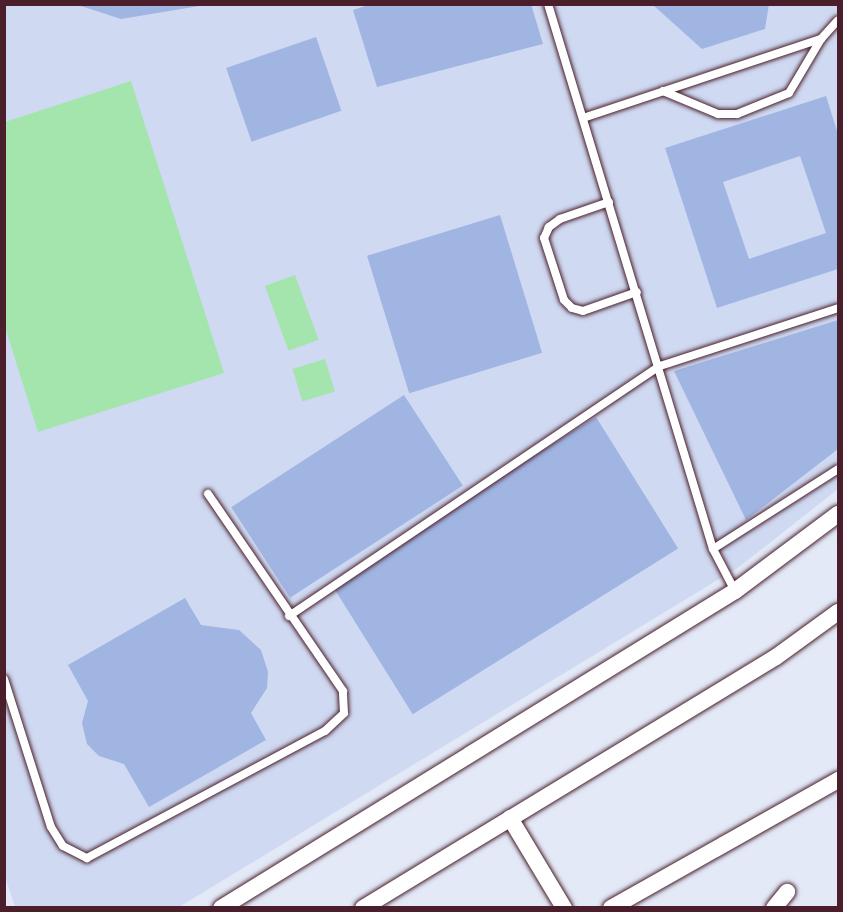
<!DOCTYPE html>
<html>
<head>
<meta charset="utf-8">
<style>
  body { margin:0 }
  #map { position:relative; width:843px; height:912px; overflow:hidden; background:#e3e9f7; font-family:"Patrick Hand",sans-serif }
  div>[style] { position:absolute }
  .built>* { inset:0; background:#cfd9f1 }
  .green>* { inset:0; background:#a4e5ad; transform-origin:0 0 }
  .building>* { inset:0; background:#a1b5e3; transform-origin:0 0 }
  .roads { filter:drop-shadow(0 0 2px #4a1f2b) drop-shadow(0 0 2px #4a1f2b) }
  .service>* { height:8px; margin:-4px; padding:0 4px; transform-origin:4px; border-radius:4px; background:#fff }
  .minor>* { height:16px; margin:-8px; padding:0 8px; transform-origin:8px; border-radius:8px; background:#fff }
  span { translate:-50% -50%; white-space:nowrap; text-align:center; line-height:1.15; -webkit-text-stroke:4.5px #fff; paint-order:stroke }
  .frame { position:absolute; inset:0; border:6px solid #4a1f2b; pointer-events:none }
</style>
</head>
<body>
<div id="map">
  <div class="built">
    <i style="clip-path:polygon(4px 5px,838px 5px,838px 489px,739px 567px,179px 907px,15px 907px,4px 873px)"></i>
  </div>
  <div class="green">
    <i style="clip-path:polygon(131px 81px,224px 373px,38px 432px,5px 327px,5px 122px)"></i>
    <i style="left:295px;top:275px;width:69px;height:32px;rotate:70deg"></i>
    <i style="left:325px;top:359px;width:34px;height:34px;rotate:73deg"></i>
  </div>
  <div class="building">
    <i style="clip-path:polygon(75px 4px,199px 4px,199px 6px,121px 19px)"></i>
    <i style="clip-path:polygon(372px 4px,531px 4px,543px 44px,377px 87px,353px 10px)"></i>
    <i style="clip-path:polygon(652px 4px,769px 4px,765px 29px,702px 49px)"></i>
    <i style="left:316px;top:37px;width:78px;height:95px;rotate:71deg"></i>
    <i style="clip-path:polygon(evenodd,826px 96px,838px 134px,838px 269px,717px 308px,665px 148px,826px 96px,800px 156px,826px 233px,749px 259px,723px 182px,800px 156px)"></i>
    <i style="left:500px;top:215px;width:144px;height:139px;rotate:73deg"></i>
    <i style="clip-path:polygon(838px 320px,838px 449px,746px 520px,674px 371px)"></i>
    <i style="left:404px;top:395px;width:108px;height:206px;rotate:57deg"></i>
    <i style="left:596px;top:417px;width:155px;height:313px;rotate:58deg"></i>
    <i style="clip-path:polygon(185px 598px,201px 625px,239px 630px,261px 650px,268px 672px,267px 688px,251px 713px,266px 740px,149px 807px,124px 764px,99px 756px,87px 744px,82px 723px,88px 701px,68px 665px)"></i>
  </div>
  <div class="roads">
    <div class="service">
      <i style="left:548px;top:4px;width:569px;rotate:73.16deg"></i>
      <i style="left:713px;top:549px;width:47px;rotate:62.4deg"></i>
      <i style="left:663px;top:91px;width:60px;rotate:22.7deg"></i>
      <i style="left:718px;top:114px;width:19px"></i>
      <i style="left:737px;top:114px;width:56px;rotate:-22deg"></i>
      <i style="left:789px;top:93px;width:63px;rotate:-59.3deg"></i>
      <i style="left:583px;top:118px;width:251px;rotate:-18.4deg"></i>
      <i style="left:821px;top:39px;width:25px;rotate:-48deg"></i>
      <i style="left:609px;top:202px;width:52px;rotate:160.9deg"></i>
      <i style="left:560px;top:219px;width:14px;rotate:144deg"></i>
      <i style="left:549px;top:227px;width:12px;rotate:114deg"></i>
      <i style="left:544px;top:238px;width:65px;rotate:72.1deg"></i>
      <i style="left:564px;top:300px;width:11px;rotate:45deg"></i>
      <i style="left:572px;top:308px;width:11px;rotate:15deg"></i>
      <i style="left:583px;top:311px;width:57px;rotate:-19.4deg"></i>
      <i style="left:713px;top:549px;width:148px;rotate:-32.6deg"></i>
      <i style="left:289px;top:616px;width:447px;rotate:-34deg"></i>
      <i style="left:660px;top:366px;width:187px;rotate:-18deg"></i>
      <i style="left:4px;top:679px;width:155px;rotate:72.4deg"></i>
      <i style="left:51px;top:827px;width:22px;rotate:58deg"></i>
      <i style="left:63px;top:846px;width:27px;rotate:27deg"></i>
      <i style="left:87px;top:858px;width:270px;rotate:-28.1deg"></i>
      <i style="left:325px;top:731px;width:26px;rotate:-43deg"></i>
      <i style="left:344px;top:713px;width:22px;rotate:-93deg"></i>
      <i style="left:343px;top:691px;width:239px;rotate:-124.4deg"></i>
    </div>
    <div class="minor">
      <i style="left:510px;top:818px;width:105px;rotate:59deg"></i>
      <i style="left:221px;top:908px;width:604px;rotate:-31.66deg"></i>
      <i style="left:735px;top:591px;width:129px;rotate:-36.8deg"></i>
      <i style="left:363px;top:908px;width:483px;rotate:-31.3deg"></i>
      <i style="left:776px;top:657px;width:77px;rotate:-36deg"></i>
      <i style="left:611px;top:908px;width:261px;rotate:-29.4deg"></i>
      <i style="left:774px;top:908px;width:21px;rotate:-51deg"></i>
    </div>
  </div>
  <div class="frame"></div>
</div>
</body>
</html>
